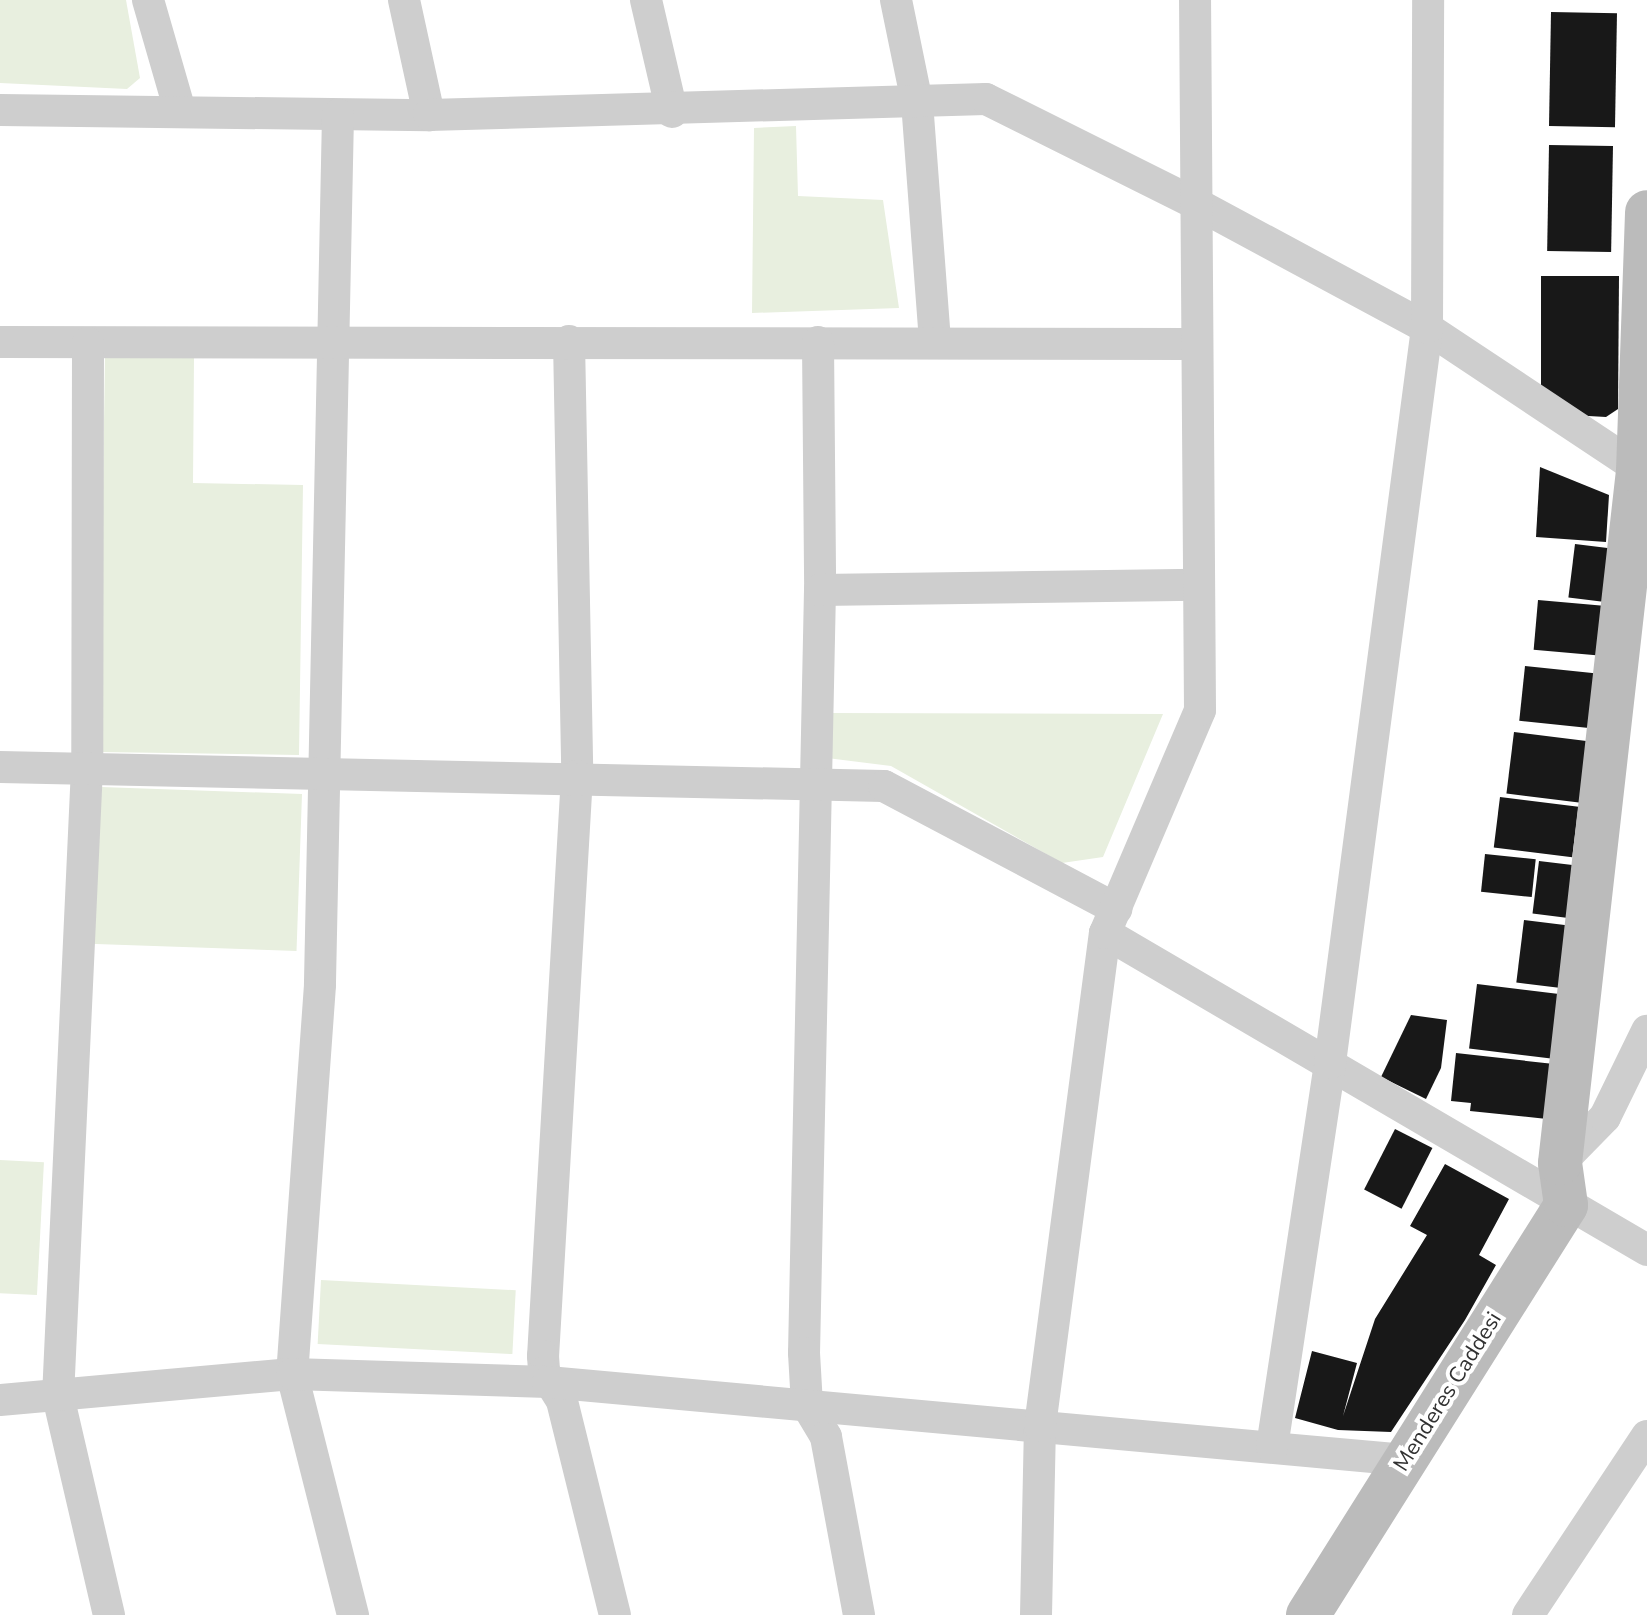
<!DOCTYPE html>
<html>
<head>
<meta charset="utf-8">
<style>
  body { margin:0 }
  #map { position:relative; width:1647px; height:1615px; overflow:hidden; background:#fff; font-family:"Nunito Sans",sans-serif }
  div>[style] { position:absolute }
  .green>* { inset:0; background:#e8efdf; transform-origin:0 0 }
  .building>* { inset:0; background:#181818; transform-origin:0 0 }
  .street>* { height:32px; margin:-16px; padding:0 16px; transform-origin:16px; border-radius:16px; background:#cecece }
  .secondary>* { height:44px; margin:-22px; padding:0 22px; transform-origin:22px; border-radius:22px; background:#bbb }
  span { translate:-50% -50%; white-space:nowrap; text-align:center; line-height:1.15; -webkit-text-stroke:8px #fff; paint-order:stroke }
  .street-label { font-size:22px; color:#313131 }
</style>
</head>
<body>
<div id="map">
  <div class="green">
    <i style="clip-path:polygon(0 0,126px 0,140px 78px,127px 89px,0 83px)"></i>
    <i style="clip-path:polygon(796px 126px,798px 196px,883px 200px,899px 308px,752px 313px,754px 128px)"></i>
    <i style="clip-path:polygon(105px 357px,194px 358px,193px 483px,303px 485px,299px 755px,99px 752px)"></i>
    <i style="clip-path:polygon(827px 713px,1163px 714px,1103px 857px,1062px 863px,891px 766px,827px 758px)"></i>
    <i style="left:302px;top:794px;width:157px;height:208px;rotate:92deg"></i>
    <i style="left:0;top:1160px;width:44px;height:133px;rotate:3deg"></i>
    <i style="left:321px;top:1280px;width:195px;height:64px;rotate:3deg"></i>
  </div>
  <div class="building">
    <i style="left:1551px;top:12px;width:66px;height:114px;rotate:1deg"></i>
    <i style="left:1549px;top:145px;width:64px;height:106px;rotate:1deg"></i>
    <i style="clip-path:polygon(1541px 276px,1619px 276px,1618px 409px,1606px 417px,1571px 415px,1541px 391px)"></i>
    <i style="clip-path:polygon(1540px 467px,1609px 495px,1606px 542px,1536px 537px)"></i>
    <i style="left:1575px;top:544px;width:43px;height:54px;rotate:7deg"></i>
    <i style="left:1538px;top:600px;width:74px;height:50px;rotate:5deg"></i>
    <i style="left:1525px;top:666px;width:70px;height:55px;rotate:6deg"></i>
    <i style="left:1514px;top:732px;width:75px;height:62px;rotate:7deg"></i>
    <i style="left:1500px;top:797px;width:79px;height:51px;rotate:7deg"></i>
    <i style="left:1485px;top:854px;width:51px;height:38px;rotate:6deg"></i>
    <i style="left:1539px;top:861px;width:40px;height:53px;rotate:7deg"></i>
    <i style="left:1524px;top:920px;width:47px;height:63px;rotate:7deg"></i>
    <i style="left:1477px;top:984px;width:93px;height:65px;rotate:7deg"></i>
    <i style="clip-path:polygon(1411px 1015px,1447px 1020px,1441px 1068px,1426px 1099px,1381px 1077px)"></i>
    <i style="clip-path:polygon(1456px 1053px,1554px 1064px,1547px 1119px,1470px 1111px,1471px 1103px,1451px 1101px)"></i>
    <i style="left:1395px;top:1129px;width:42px;height:68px;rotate:27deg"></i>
    <i style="clip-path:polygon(1445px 1164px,1509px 1199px,1479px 1255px,1496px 1265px,1465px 1320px,1391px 1432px,1338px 1430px,1295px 1418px,1312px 1351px,1357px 1363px,1343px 1416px,1375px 1319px,1427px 1235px,1410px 1226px)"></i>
  </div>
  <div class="street">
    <i style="left:148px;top:0;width:116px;rotate:73.9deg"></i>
    <i style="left:404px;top:0;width:118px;rotate:77.7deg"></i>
    <i style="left:646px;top:0;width:115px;rotate:76.9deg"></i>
    <i style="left:896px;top:0;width:104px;rotate:78.4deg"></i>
    <i style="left:917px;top:102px;width:240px;rotate:85.7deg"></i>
    <i style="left:0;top:110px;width:429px;rotate:0.7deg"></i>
    <i style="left:429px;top:115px;width:557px;rotate:-1.65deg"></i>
    <i style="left:986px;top:99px;width:238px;rotate:26.5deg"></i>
    <i style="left:1199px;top:205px;width:259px;rotate:28.3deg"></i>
    <i style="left:1427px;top:328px;width:264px;rotate:33.6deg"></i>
    <i style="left:338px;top:115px;width:870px;rotate:91.19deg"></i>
    <i style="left:320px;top:985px;width:390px;rotate:94.1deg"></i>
    <i style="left:292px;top:1374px;width:249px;rotate:75.8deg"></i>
    <i style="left:569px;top:341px;width:435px;rotate:88.9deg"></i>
    <i style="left:577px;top:776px;width:581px;rotate:93.35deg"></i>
    <i style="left:543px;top:1356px;width:16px;rotate:86deg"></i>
    <i style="left:544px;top:1372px;width:34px;rotate:58deg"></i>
    <i style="left:562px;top:1401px;width:220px;rotate:76.1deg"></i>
    <i style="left:0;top:342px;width:1196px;rotate:0.1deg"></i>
    <i style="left:818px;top:342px;width:248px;rotate:89.5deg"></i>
    <i style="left:820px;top:590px;width:763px;rotate:91.2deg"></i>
    <i style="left:804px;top:1353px;width:52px;rotate:86.7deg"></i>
    <i style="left:807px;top:1405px;width:37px;rotate:59deg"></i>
    <i style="left:826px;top:1437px;width:181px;rotate:79.5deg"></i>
    <i style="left:88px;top:343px;width:425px;rotate:90.1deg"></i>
    <i style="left:87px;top:768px;width:629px;rotate:92.64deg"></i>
    <i style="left:58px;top:1396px;width:225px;rotate:76.9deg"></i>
    <i style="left:820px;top:590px;width:377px;rotate:-0.8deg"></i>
    <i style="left:0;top:767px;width:884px;rotate:1.23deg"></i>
    <i style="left:884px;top:786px;width:263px;rotate:27.9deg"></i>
    <i style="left:1105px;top:933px;width:628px;rotate:30.32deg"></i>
    <i style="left:1560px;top:1163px;width:64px;rotate:-45.6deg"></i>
    <i style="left:1605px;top:1117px;width:96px;rotate:-64deg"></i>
    <i style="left:0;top:1400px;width:293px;rotate:-5.1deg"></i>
    <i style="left:292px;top:1374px;width:256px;rotate:1.8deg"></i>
    <i style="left:548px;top:1382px;width:861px;rotate:5.2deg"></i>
    <i style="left:1272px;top:1447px;width:388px;rotate:-81.4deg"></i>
    <i style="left:1330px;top:1063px;width:741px;rotate:-82.48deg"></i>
    <i style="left:1427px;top:328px;width:328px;rotate:-89.8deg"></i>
    <i style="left:1036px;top:1615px;width:189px;rotate:-88.8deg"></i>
    <i style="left:1040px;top:1426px;width:497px;rotate:-82.5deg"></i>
    <i style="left:1105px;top:933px;width:242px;rotate:-66.9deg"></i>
    <i style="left:1200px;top:710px;width:710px;rotate:-90.4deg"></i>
    <i style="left:1528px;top:1615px;width:215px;rotate:-56.4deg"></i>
  </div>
  <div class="secondary">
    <i style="left:1308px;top:1615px;width:484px;rotate:-57.8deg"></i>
    <i style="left:1566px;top:1205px;width:42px;rotate:-98.1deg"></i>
    <i style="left:1560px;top:1163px;width:696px;rotate:-83.57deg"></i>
    <i style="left:1638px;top:471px;width:259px;rotate:-88deg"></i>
  </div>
  <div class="street-label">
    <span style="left:1448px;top:1392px;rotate:-58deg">Menderes Caddesi</span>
  </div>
</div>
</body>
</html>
